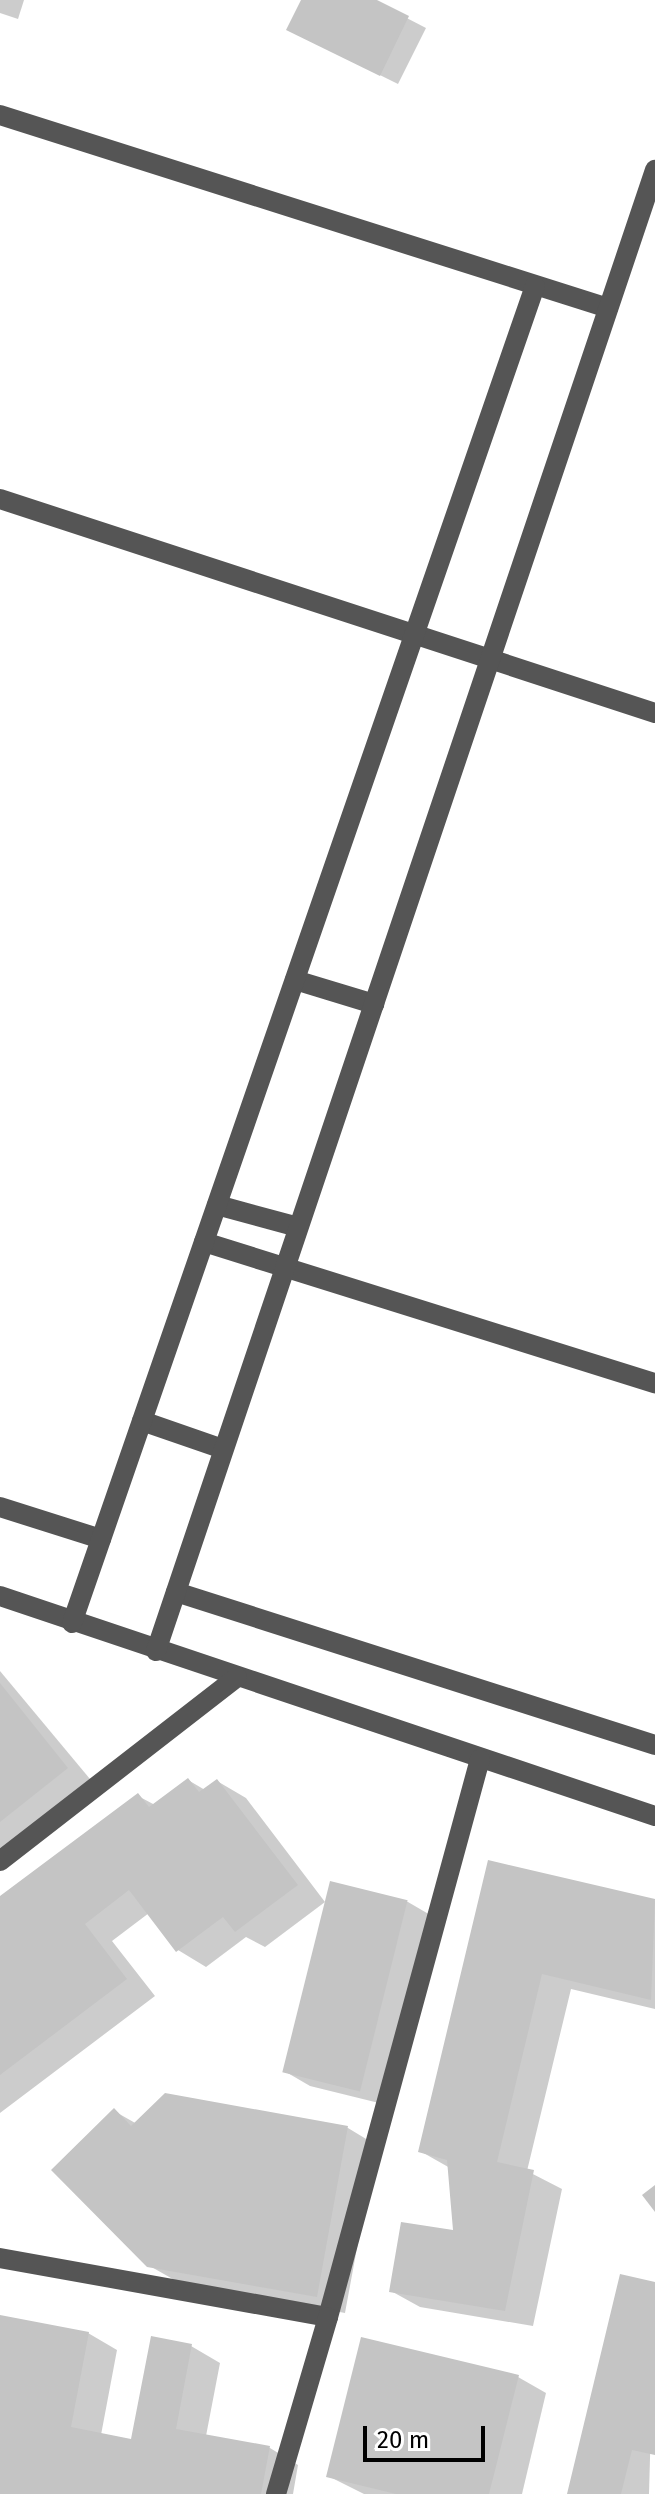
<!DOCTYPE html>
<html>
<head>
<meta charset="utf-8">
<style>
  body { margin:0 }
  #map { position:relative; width:655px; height:2494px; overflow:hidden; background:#fff; font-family:"Fira Sans",sans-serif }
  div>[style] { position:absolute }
  .shadow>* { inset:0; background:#0003 }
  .building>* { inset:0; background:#c4c4c4; transform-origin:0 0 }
  .minor>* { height:20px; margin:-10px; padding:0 10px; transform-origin:10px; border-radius:10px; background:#555 }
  span { translate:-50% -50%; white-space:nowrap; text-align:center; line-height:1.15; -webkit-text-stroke:8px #fff; paint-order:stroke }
  .scale { position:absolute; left:363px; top:2426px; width:122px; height:36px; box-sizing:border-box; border:4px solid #000; border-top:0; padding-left:10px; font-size:24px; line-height:28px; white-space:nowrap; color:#000; -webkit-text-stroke:6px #fff; paint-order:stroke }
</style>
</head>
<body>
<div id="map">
  <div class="shadow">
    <i style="clip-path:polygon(0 0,24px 0,18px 19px,0 13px)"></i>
    <i style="clip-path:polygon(303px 0,372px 0,426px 28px,398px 84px,307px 39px)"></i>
    <i style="clip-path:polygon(0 1671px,95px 1785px,0 1860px)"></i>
    <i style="clip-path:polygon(188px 1780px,205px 1790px,217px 1781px,246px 1798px,325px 1902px,265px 1947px,246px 1937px,206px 1967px,178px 1950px,149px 1913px,112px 1941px,155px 1996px,0 2113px,0 1898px,138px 1796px,155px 1805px)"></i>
    <i style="clip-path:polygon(490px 1862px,655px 1901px,655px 2009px,571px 1989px,527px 2171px,562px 2189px,533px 2326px,420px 2307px,391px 2291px,455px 2233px,450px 2168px,420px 2151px)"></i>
    <i style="clip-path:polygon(331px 1884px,408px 1902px,432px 1916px,387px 2105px,310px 2086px,286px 2072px)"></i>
    <i style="clip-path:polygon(114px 2111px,137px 2124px,348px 2128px,376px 2145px,345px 2313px,178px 2282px,148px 2265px)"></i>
    <i style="clip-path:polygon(655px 2284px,649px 2494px,569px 2494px)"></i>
    <i style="clip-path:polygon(0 2317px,88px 2333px,117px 2350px,101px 2435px,132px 2441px,191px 2346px,220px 2363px,206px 2436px,270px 2448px,298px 2465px,293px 2494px,0 2494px)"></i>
    <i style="clip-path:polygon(518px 2377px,546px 2393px,522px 2494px,364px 2494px,328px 2476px)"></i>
  </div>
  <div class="building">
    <i style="clip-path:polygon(301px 0,377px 0,409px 16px,380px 76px,286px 30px)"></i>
    <i style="clip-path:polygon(0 1683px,68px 1768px,0 1822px)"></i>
    <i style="clip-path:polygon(188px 1778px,199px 1792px,217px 1779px,298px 1885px,235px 1932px,223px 1917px,176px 1952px,129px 1890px,85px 1924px,127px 1979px,0 2075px,0 1896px,138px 1793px,149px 1807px)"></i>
    <i style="clip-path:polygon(488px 1860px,655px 1899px,651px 2000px,542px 1974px,497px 2162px,534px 2170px,505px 2311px,389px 2292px,401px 2222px,453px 2230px,447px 2160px,418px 2152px)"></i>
    <i style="left:330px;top:1881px;width:80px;height:197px;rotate:14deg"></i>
    <i style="clip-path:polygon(165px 2093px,348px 2126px,317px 2297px,147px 2267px,51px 2170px,114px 2108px,131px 2126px)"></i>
    <i style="clip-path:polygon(655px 2185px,655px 2212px,642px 2195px)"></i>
    <i style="clip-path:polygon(620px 2274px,655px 2282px,655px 2455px,632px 2450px,621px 2494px,567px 2494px)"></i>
    <i style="clip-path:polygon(0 2315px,89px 2332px,71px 2427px,131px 2439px,151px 2336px,192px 2344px,176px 2429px,270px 2446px,261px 2494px,0 2494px)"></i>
    <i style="clip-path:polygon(361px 2337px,519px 2375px,489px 2494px,396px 2494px,326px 2477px)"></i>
  </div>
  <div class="minor">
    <i style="left:0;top:115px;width:638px;rotate:17.61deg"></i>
    <i style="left:0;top:499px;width:689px;rotate:18.09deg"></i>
    <i style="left:295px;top:980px;width:83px;rotate:16.9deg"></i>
    <i style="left:217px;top:1205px;width:84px;rotate:15.2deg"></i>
    <i style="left:204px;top:1242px;width:473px;rotate:17.4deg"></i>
    <i style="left:142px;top:1421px;width:86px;rotate:19.1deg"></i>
    <i style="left:0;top:1507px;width:106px;rotate:17.6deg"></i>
    <i style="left:176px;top:1592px;width:503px;rotate:17.71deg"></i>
    <i style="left:0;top:1596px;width:691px;rotate:18.57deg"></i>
    <i style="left:72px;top:1623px;width:1415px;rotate:-70.9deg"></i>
    <i style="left:156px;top:1651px;width:1563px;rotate:-71.38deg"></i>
    <i style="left:0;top:1861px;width:300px;rotate:-37.8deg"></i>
    <i style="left:0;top:2258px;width:333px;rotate:10.2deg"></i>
    <i style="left:328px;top:2317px;width:578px;rotate:-74.76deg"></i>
    <i style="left:276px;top:2494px;width:184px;rotate:-73.6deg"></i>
  </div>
  <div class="scale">20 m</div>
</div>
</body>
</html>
